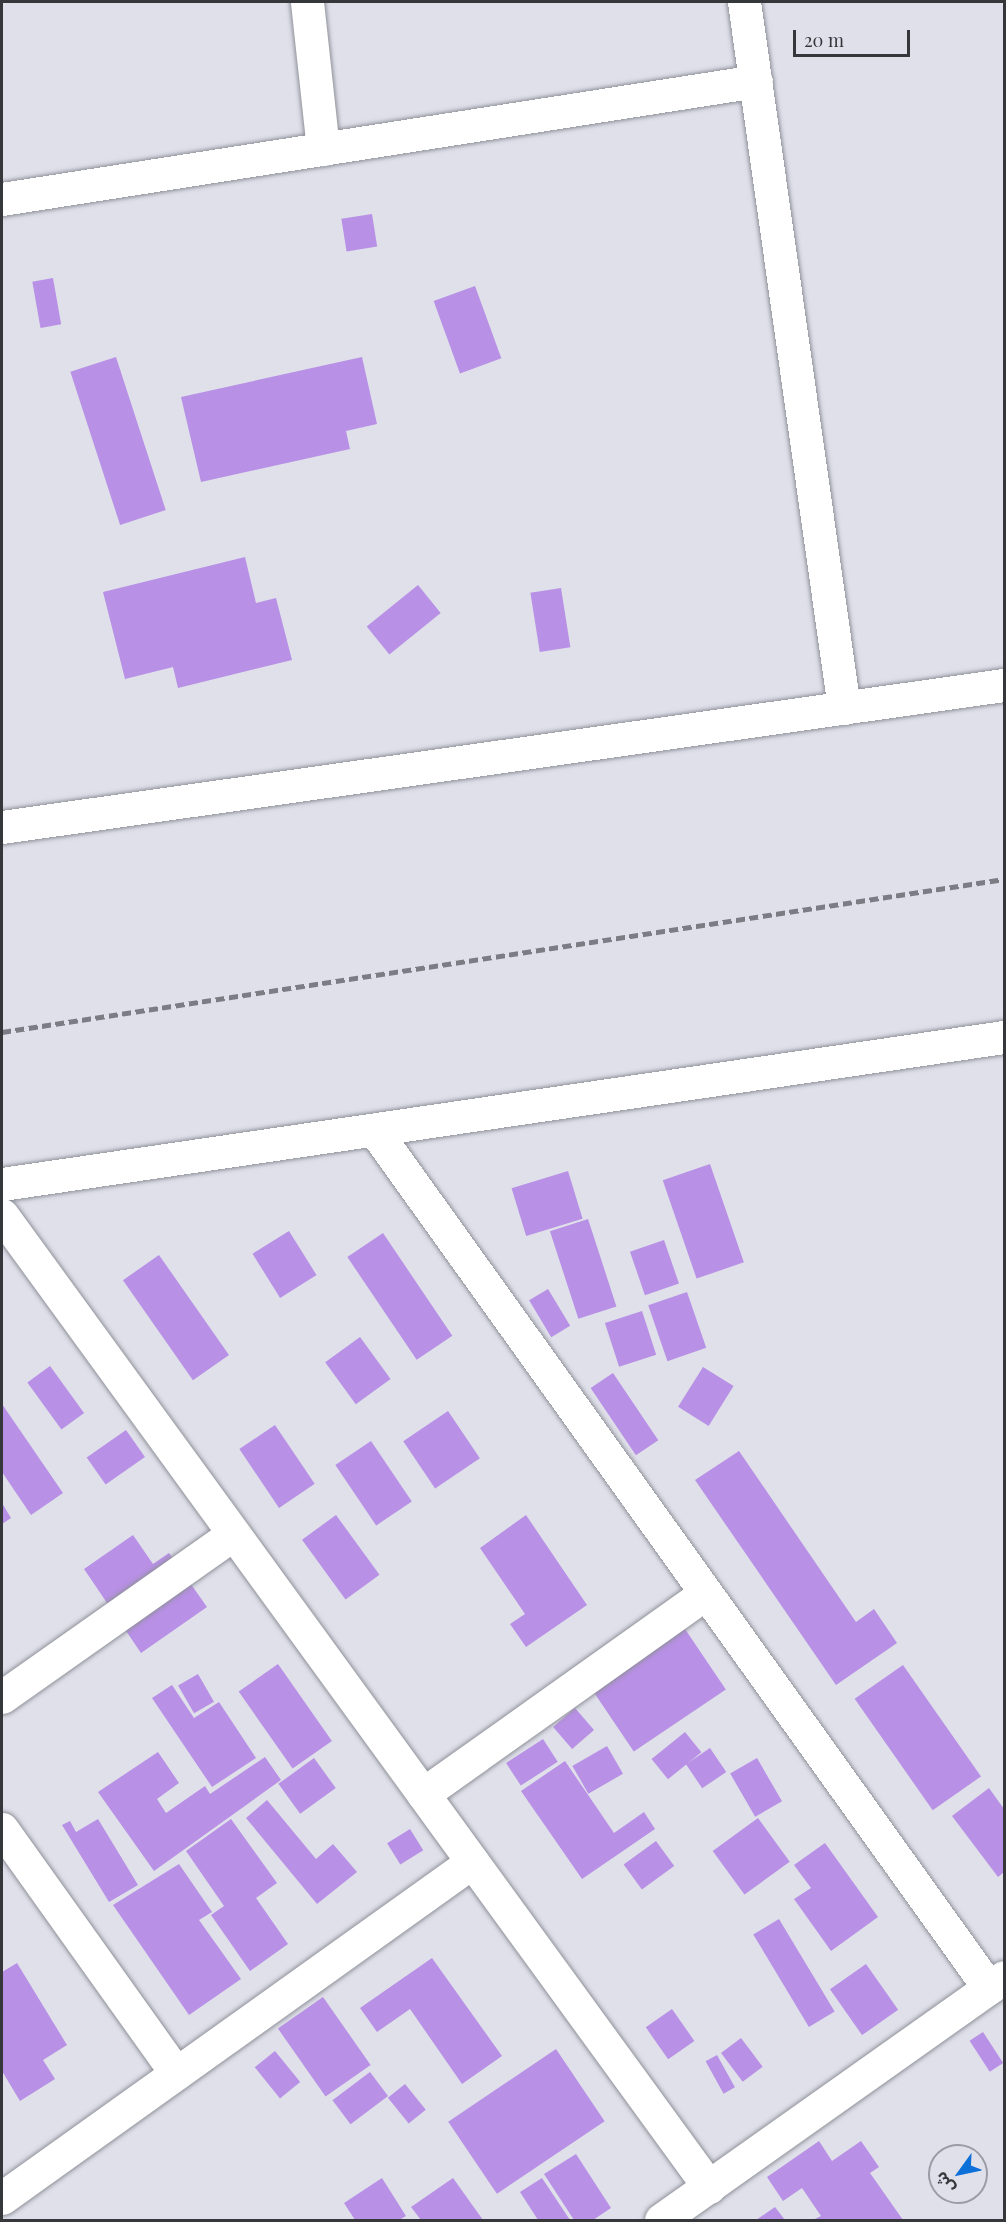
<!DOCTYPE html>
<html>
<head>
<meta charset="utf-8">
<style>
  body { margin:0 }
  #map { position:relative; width:1006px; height:2222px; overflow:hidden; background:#dfe0ea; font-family:"Playfair Display","Noto Sans Arabic",serif }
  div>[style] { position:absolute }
  .building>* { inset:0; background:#b890e5; transform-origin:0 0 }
  .roads { filter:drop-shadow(0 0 2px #8f9199) drop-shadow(0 0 2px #8f9199) }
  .minor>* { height:33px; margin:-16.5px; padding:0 16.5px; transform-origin:16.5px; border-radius:16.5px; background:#fff }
  .tertiary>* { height:33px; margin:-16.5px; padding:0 16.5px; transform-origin:16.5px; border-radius:16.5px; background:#fff }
  .rail>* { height:4.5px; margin-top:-2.25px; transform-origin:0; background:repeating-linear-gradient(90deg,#7c7d84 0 9px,transparent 0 13.5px) }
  span { translate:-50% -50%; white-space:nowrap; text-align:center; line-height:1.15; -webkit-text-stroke:5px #dfe0ea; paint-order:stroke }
  .frame { position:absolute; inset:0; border:3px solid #36373b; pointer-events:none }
  .north { position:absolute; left:928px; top:2144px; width:60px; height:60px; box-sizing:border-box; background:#dfe0ea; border:2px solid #9b9ca4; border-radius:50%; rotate:237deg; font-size:16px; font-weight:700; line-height:24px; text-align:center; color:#36373b }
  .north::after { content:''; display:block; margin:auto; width:21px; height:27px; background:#0d6fd8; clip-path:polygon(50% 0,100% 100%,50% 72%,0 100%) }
  .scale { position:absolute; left:793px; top:30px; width:117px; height:27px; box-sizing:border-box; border:3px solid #36373b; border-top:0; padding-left:8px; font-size:18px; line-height:21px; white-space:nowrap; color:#36373b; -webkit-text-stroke:4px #dfe0ea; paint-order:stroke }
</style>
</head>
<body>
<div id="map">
  <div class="building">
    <i style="left:372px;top:214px;width:33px;height:31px;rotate:81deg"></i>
    <i style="left:53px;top:278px;width:47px;height:21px;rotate:80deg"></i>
    <i style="left:475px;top:286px;width:77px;height:44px;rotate:70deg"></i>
    <i style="left:116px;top:357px;width:161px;height:48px;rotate:72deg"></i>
    <i style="clip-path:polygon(362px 357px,377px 424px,346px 431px,350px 449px,201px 482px,181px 397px)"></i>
    <i style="clip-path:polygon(245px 557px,256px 603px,276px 598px,292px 660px,178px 688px,173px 667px,125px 679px,103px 592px)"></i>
    <i style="left:418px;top:585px;width:36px;height:66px;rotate:51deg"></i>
    <i style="left:561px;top:588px;width:60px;height:31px;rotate:81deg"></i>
    <i style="left:710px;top:1164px;width:104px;height:50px;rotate:71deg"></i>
    <i style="left:568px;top:1171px;width:50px;height:59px;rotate:73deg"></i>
    <i style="left:588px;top:1219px;width:92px;height:40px;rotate:72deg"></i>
    <i style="left:289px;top:1231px;width:52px;height:43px;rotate:58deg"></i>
    <i style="left:383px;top:1233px;width:124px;height:43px;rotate:56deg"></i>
    <i style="left:664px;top:1240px;width:46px;height:36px;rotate:71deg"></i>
    <i style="left:159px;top:1255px;width:122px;height:44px;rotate:55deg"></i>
    <i style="left:548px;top:1289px;width:43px;height:22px;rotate:59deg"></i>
    <i style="left:687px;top:1292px;width:59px;height:41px;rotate:71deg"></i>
    <i style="left:642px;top:1311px;width:46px;height:39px;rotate:72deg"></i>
    <i style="left:360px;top:1337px;width:52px;height:43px;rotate:54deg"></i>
    <i style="left:50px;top:1366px;width:58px;height:28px;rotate:54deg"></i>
    <i style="left:703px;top:1367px;width:36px;height:47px;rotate:32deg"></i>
    <i style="left:613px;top:1373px;width:81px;height:27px;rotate:56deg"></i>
    <i style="clip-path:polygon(2px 1404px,63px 1493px,31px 1515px,2px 1472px)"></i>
    <i style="left:448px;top:1411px;width:57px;height:54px;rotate:56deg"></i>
    <i style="left:275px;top:1425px;width:71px;height:43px;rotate:56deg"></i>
    <i style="left:126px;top:1430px;width:33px;height:48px;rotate:55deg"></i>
    <i style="left:371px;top:1441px;width:73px;height:43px;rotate:56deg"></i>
    <i style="clip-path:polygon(739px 1451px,856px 1622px,874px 1609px,897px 1643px,836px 1685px,695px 1480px)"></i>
    <i style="clip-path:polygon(2px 1503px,11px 1518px,2px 1524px)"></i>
    <i style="left:336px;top:1515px;width:74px;height:42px;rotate:54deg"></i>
    <i style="clip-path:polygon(526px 1515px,587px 1605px,526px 1647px,510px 1624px,525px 1614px,480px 1548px)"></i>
    <i style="clip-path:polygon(133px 1535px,153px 1564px,169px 1553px,207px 1607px,141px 1653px,84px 1569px)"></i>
    <i style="left:685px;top:1629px;width:73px;height:111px;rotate:56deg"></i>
    <i style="left:278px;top:1664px;width:94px;height:48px;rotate:55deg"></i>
    <i style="left:903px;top:1665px;width:136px;height:59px;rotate:55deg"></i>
    <i style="left:198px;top:1674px;width:32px;height:23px;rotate:60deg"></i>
    <i style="clip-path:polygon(172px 1685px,194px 1718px,219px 1702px,256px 1758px,212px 1787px,152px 1698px)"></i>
    <i style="left:575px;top:1708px;width:29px;height:29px;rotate:49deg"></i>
    <i style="left:685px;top:1732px;width:26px;height:43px;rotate:51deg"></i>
    <i style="left:543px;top:1739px;width:27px;height:44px;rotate:57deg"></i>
    <i style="left:607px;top:1746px;width:32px;height:40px;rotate:60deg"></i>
    <i style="left:710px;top:1748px;width:29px;height:29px;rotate:56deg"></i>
    <i style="clip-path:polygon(158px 1752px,179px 1783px,157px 1799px,166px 1813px,205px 1786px,210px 1794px,265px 1757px,281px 1780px,154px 1871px,98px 1792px)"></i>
    <i style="left:314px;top:1758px;width:37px;height:44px;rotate:54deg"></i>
    <i style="left:757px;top:1758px;width:50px;height:31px;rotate:60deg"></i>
    <i style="clip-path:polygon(565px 1761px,614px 1833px,644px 1812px,655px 1829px,582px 1879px,521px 1791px)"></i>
    <i style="clip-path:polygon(989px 1788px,1004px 1809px,1004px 1872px,998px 1877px,952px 1816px)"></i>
    <i style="clip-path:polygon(267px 1800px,316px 1859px,333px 1844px,357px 1872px,317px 1904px,246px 1818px)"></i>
    <i style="left:758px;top:1818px;width:54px;height:56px;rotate:54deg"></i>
    <i style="clip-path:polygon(98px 1819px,138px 1885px,109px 1902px,62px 1825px,70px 1821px,76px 1832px)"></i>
    <i style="clip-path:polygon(231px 1819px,277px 1883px,256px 1898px,288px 1944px,250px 1971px,211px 1915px,224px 1906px,186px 1851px)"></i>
    <i style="left:410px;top:1829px;width:25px;height:27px;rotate:58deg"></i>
    <i style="left:656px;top:1841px;width:31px;height:40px;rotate:54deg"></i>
    <i style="clip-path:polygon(825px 1843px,878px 1917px,831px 1951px,794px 1899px,811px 1888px,794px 1865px)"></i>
    <i style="clip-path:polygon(179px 1864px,212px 1912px,199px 1920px,241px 1979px,189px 2015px,113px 1905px)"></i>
    <i style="left:779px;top:1919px;width:108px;height:30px;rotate:59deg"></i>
    <i style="clip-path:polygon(432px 1958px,502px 2056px,462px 2084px,410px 2009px,377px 2032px,360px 2008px)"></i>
    <i style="clip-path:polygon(17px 1963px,67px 2045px,43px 2060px,55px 2079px,20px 2101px,2px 2071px,2px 1972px)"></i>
    <i style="left:866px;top:1964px;width:56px;height:44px;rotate:55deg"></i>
    <i style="left:323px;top:1997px;width:83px;height:55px;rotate:55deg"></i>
    <i style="left:672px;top:2009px;width:39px;height:32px;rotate:55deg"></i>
    <i style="left:983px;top:2032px;width:37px;height:16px;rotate:57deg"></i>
    <i style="left:741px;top:2038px;width:36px;height:25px;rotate:53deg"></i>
    <i style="left:556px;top:2049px;width:87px;height:130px;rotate:56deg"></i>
    <i style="left:275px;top:2051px;width:40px;height:26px;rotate:51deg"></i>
    <i style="left:717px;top:2055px;width:37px;height:13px;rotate:61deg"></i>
    <i style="left:370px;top:2072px;width:30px;height:47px;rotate:53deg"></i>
    <i style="left:405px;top:2084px;width:33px;height:22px;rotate:51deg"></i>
    <i style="clip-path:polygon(819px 2141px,832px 2161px,861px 2141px,879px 2167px,870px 2173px,903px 2220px,813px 2220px,821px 2216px,802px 2188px,783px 2201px,767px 2177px)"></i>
    <i style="clip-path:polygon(576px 2154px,611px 2208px,593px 2220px,574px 2220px,544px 2174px)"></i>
    <i style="clip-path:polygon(382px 2178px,406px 2216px,399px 2220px,355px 2220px,344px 2203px)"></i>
    <i style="clip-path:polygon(453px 2178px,483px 2220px,421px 2220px,411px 2207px)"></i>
    <i style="clip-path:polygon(542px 2178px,570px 2220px,538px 2220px,520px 2192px)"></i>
    <i style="clip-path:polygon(775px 2207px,785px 2220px,756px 2220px)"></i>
  </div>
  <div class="roads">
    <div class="minor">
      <i style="left:307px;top:2px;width:148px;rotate:83.8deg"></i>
      <i style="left:744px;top:2px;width:713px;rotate:81.94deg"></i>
      <i style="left:2px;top:199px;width:763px;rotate:-8.89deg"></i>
      <i style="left:375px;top:1131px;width:1054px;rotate:54.38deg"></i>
      <i style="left:2px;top:1184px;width:1013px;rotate:-8.35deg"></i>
      <i style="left:2px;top:1215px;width:1202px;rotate:53.97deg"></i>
      <i style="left:2px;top:1697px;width:283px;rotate:-35.2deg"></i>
      <i style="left:423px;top:1794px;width:347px;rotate:-35.4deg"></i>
      <i style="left:2px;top:1829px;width:300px;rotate:54.5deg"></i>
      <i style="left:2px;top:2198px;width:578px;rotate:-35.56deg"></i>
      <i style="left:661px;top:2220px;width:420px;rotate:-35.3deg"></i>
    </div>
    <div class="tertiary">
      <i style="left:2px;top:827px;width:1012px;rotate:-8.07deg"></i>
    </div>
  </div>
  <div class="rail">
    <i style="left:2px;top:1032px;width:1014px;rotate:-8.68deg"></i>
  </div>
  <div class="frame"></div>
  <div class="north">ش</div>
  <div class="scale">20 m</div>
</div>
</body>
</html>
